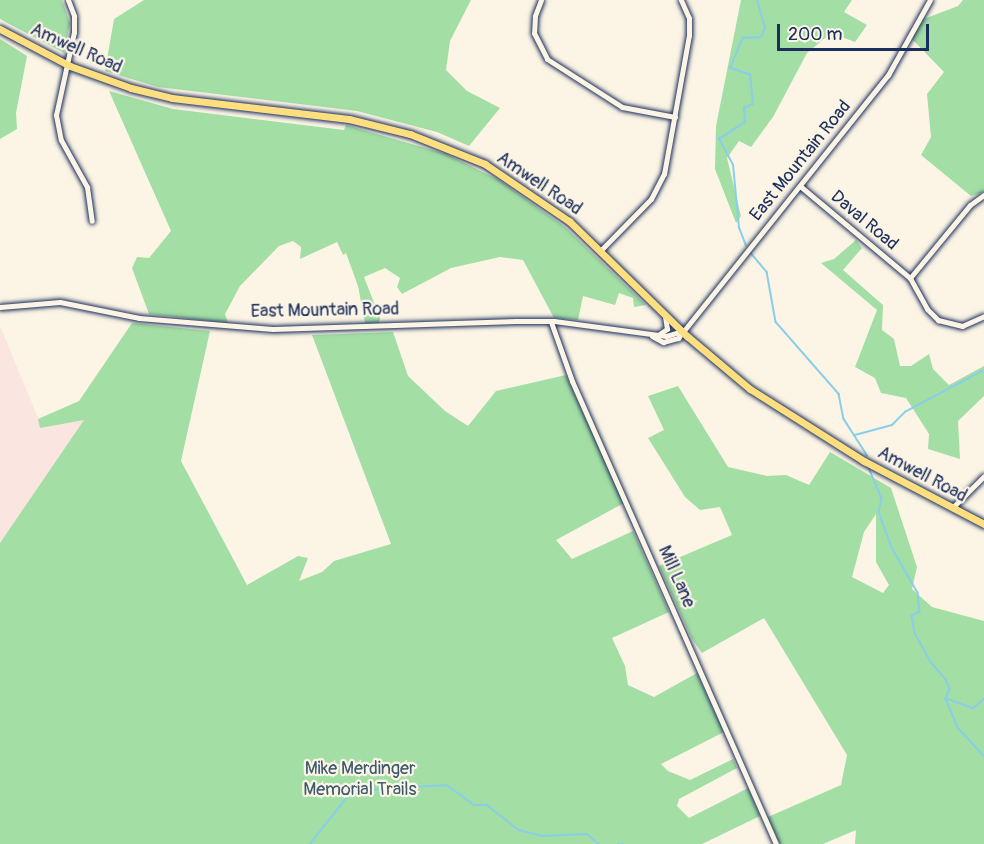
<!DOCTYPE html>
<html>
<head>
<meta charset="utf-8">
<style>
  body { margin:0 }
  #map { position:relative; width:984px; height:844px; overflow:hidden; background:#fcf5e5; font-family:Pangolin,sans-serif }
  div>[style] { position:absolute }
  .built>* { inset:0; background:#fbe5e1 }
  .green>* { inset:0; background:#a3dea4 }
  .stream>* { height:1.5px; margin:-0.75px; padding:0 0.75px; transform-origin:0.75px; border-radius:0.75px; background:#89ceea }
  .roads { filter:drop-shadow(0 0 2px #1b2f5e) drop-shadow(0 0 2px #1b2f5e) }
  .minor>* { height:5px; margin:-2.5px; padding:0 2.5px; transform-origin:2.5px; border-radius:2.5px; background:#fcf5e5 }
  .major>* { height:7px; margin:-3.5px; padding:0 3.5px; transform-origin:3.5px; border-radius:3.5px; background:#fedf80 }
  span { translate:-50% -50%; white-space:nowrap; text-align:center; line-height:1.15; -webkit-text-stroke:4.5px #fcf5e5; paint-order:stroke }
  .street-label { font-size:18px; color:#1b2f5e }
  .park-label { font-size:18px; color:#3d5b70 }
  .scale { position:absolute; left:777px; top:24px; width:152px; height:27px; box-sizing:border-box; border:3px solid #1b2f5e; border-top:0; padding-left:8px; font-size:18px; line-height:21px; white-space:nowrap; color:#1b2f5e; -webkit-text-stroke:4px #fcf5e5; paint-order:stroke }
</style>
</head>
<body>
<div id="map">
  <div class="built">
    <i style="clip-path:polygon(0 326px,41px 425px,86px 418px,0 543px)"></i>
  </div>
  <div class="green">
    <i style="clip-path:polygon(0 0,62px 0,70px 23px,64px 53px,0 19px)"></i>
    <i style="clip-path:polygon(144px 0,471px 0,450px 41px,446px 70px,467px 91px,500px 108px,469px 146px,437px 132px,357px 111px,158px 87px,105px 71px,114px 19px)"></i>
    <i style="clip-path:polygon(741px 0,852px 0,844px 12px,867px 25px,855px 42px,831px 33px,807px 53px,773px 117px,751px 147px,739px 141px,727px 158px,741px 216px,736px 223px,715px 169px,716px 126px)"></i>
    <i style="clip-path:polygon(963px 0,984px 0,984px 192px,971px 196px,921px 155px,931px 137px,927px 94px,944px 72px,912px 39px,921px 20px,958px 6px)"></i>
    <i style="clip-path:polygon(0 39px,27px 56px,16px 113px,17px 129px,0 139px)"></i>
    <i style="clip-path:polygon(109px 91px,173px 109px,344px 130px,346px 125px,446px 154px,499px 180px,565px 227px,646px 305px,634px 307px,633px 298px,619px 293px,615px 305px,583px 296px,578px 320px,554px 318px,523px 260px,500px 257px,451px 268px,402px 294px,397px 287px,400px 278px,385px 268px,364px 277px,380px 318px,379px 323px,365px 323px,358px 286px,346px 253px,343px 255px,337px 242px,300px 259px,301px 247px,293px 241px,279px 246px,240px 286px,225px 314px,228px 323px,149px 314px,132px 268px,137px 257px,149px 258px,171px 231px)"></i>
    <i style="clip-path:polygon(856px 240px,862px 248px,843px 270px,883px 305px,882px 330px,894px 339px,900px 366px,911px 366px,929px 354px,933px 369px,949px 385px,984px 366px,984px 396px,958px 421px,960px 459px,928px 449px,929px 434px,906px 398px,881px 393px,875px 378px,855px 367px,877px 310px,821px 263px,834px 259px)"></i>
    <i style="clip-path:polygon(132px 323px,210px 331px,181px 461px,247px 585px,298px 556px,308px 558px,299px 581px,322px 572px,334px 561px,391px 544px,312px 335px,393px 332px,408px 376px,445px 411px,468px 426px,496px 391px,566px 375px,624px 503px,556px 540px,572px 559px,633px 531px,669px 612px,612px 638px,625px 666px,628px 685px,654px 697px,697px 673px,724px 732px,661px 764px,668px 771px,690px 780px,733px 759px,737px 768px,679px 799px,677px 806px,689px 818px,748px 788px,760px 816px,702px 844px,0 844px,0 543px,84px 420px,40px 428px,38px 419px,79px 401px)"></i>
    <i style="clip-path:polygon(evenodd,678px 386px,728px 467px,767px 476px,786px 475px,809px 485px,830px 452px,891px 488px,917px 567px,912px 589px,932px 607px,984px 621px,984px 844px,855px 844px,856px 830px,823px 844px,780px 844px,768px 817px,841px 785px,847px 755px,764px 618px,702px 653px,692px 639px,659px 566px,732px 535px,720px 507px,700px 510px,685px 497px,648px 438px,664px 430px,648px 396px,678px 386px,876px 514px,876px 562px,889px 585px,883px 593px,852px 577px,864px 532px,876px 514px)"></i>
  </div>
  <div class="stream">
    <i style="left:746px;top:246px;width:19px;rotate:-111deg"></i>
    <i style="left:739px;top:228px;width:63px;rotate:-95.4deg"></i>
    <i style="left:733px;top:165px;width:30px;rotate:-118deg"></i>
    <i style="left:719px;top:139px;width:31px;rotate:-33deg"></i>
    <i style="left:745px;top:122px;width:14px;rotate:-94deg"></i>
    <i style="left:744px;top:108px;width:10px;rotate:-24deg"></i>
    <i style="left:753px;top:104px;width:29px;rotate:-96deg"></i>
    <i style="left:750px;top:75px;width:21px;rotate:-161deg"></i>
    <i style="left:730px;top:68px;width:33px;rotate:-67deg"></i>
    <i style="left:743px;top:38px;width:18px;rotate:-3deg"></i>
    <i style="left:761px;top:37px;width:10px;rotate:-66deg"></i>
    <i style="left:765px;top:28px;width:29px;rotate:-106deg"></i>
    <i style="left:751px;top:253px;width:25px;rotate:50deg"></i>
    <i style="left:767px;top:272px;width:51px;rotate:79.8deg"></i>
    <i style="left:776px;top:322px;width:96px;rotate:48.8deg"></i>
    <i style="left:839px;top:394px;width:25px;rotate:79deg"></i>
    <i style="left:844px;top:419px;width:43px;rotate:57.4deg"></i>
    <i style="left:855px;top:435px;width:38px;rotate:-15deg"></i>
    <i style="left:892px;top:425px;width:18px;rotate:-45deg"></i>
    <i style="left:905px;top:412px;width:89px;rotate:-28deg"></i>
    <i style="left:869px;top:468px;width:33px;rotate:67deg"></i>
    <i style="left:882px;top:498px;width:14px;rotate:102deg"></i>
    <i style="left:879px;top:512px;width:38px;rotate:70deg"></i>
    <i style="left:892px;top:548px;width:52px;rotate:60deg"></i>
    <i style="left:918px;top:593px;width:19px;rotate:84deg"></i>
    <i style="left:920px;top:612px;width:9px;rotate:153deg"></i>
    <i style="left:912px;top:616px;width:17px;rotate:80deg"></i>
    <i style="left:915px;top:633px;width:33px;rotate:61deg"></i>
    <i style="left:931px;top:662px;width:23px;rotate:49deg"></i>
    <i style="left:946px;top:679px;width:11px;rotate:68deg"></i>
    <i style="left:950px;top:689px;width:11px;rotate:112deg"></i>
    <i style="left:946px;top:699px;width:33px;rotate:67deg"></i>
    <i style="left:959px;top:729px;width:37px;rotate:47deg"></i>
    <i style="left:948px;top:699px;width:27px;rotate:20deg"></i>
    <i style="left:973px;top:708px;width:14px;rotate:-39deg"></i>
    <i style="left:310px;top:844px;width:61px;rotate:-51.6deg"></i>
    <i style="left:348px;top:796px;width:18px;rotate:-19deg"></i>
    <i style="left:365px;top:790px;width:82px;rotate:-3.5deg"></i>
    <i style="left:447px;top:785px;width:34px;rotate:36deg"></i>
    <i style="left:475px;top:805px;width:12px"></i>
    <i style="left:487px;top:805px;width:41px;rotate:38deg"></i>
    <i style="left:519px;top:830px;width:25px;rotate:14deg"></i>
    <i style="left:543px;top:836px;width:44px;rotate:-2.6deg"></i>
    <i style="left:587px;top:834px;width:16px;rotate:40deg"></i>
    <i style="left:618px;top:844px;width:5px"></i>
  </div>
  <div class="roads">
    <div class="minor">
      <i style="left:68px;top:0;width:17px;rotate:69deg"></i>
      <i style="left:74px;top:16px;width:16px;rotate:90deg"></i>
      <i style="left:74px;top:32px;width:85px;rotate:102.2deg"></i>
      <i style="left:56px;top:115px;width:25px;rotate:79deg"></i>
      <i style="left:61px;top:140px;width:54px;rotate:61deg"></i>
      <i style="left:87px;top:187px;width:34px;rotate:82deg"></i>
      <i style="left:541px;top:0;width:17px;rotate:111deg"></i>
      <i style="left:535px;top:16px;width:17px;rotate:93deg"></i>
      <i style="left:534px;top:33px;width:29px;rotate:63deg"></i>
      <i style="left:547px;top:59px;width:89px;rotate:32.6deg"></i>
      <i style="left:622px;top:107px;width:54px;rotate:10.7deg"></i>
      <i style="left:800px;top:186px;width:143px;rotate:39.9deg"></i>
      <i style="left:910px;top:278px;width:35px;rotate:61deg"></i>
      <i style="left:927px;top:309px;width:16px;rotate:45deg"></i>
      <i style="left:938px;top:320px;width:25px;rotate:14deg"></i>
      <i style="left:962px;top:326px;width:24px;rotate:-24deg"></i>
      <i style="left:601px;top:250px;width:71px;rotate:-45.6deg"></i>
      <i style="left:651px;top:199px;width:28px;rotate:-63deg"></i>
      <i style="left:664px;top:174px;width:141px;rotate:-79.8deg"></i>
      <i style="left:689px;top:35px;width:17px;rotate:-90deg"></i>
      <i style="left:689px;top:18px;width:20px;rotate:-114deg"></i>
      <i style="left:910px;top:278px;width:94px;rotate:-50.6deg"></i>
      <i style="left:970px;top:205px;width:17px;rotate:-36deg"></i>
      <i style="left:0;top:307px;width:60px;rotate:-4.8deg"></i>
      <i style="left:60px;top:302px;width:81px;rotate:11.4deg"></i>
      <i style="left:139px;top:318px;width:134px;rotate:4.7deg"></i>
      <i style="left:273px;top:329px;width:243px;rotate:-1.9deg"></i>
      <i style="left:516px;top:321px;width:38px"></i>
      <i style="left:554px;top:321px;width:113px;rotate:7.6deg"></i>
      <i style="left:666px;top:336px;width:17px;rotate:-17deg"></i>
      <i style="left:551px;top:322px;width:63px;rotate:70.4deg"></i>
      <i style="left:572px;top:381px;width:506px;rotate:66.22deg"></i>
      <i style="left:658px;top:335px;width:11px;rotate:-34deg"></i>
      <i style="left:667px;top:329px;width:12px;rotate:-99deg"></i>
      <i style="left:652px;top:336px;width:13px;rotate:29deg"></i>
      <i style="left:663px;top:342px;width:16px;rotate:-15deg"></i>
      <i style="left:678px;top:338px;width:337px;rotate:-51.4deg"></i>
      <i style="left:888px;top:75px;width:86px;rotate:-60.8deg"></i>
      <i style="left:952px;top:508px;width:45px;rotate:-45deg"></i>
    </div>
    <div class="major">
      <i style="left:0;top:29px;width:79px;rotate:27.9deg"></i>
      <i style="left:70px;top:66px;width:65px;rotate:19.8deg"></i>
      <i style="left:131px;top:88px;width:42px;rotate:13.7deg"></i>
      <i style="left:172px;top:98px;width:178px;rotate:6.8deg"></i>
      <i style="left:349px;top:119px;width:63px;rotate:13.8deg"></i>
      <i style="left:410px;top:134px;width:81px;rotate:21.8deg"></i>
      <i style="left:485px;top:164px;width:102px;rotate:34.2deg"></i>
      <i style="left:569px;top:221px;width:165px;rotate:44.3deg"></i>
      <i style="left:687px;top:336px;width:82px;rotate:40.1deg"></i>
      <i style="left:750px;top:389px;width:135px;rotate:32.3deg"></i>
      <i style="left:864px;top:461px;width:136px;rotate:27.7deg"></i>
    </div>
  </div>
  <div class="street-label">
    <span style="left:76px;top:49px;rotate:24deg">Amwell Road</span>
    <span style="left:801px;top:161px;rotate:-51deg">East Mountain Road</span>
    <span style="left:539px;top:184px;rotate:34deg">Amwell Road</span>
    <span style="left:864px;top:221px;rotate:40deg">Daval Road</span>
    <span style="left:325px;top:311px;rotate:-1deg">East Mountain Road</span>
    <span style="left:922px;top:475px;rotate:28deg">Amwell Road</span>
    <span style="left:676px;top:577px;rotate:66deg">Mill Lane</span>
  </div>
  <div class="park-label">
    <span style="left:360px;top:780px">Mike Merdinger<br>Memorial Trails</span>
  </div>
  <div class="scale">200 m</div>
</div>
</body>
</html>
